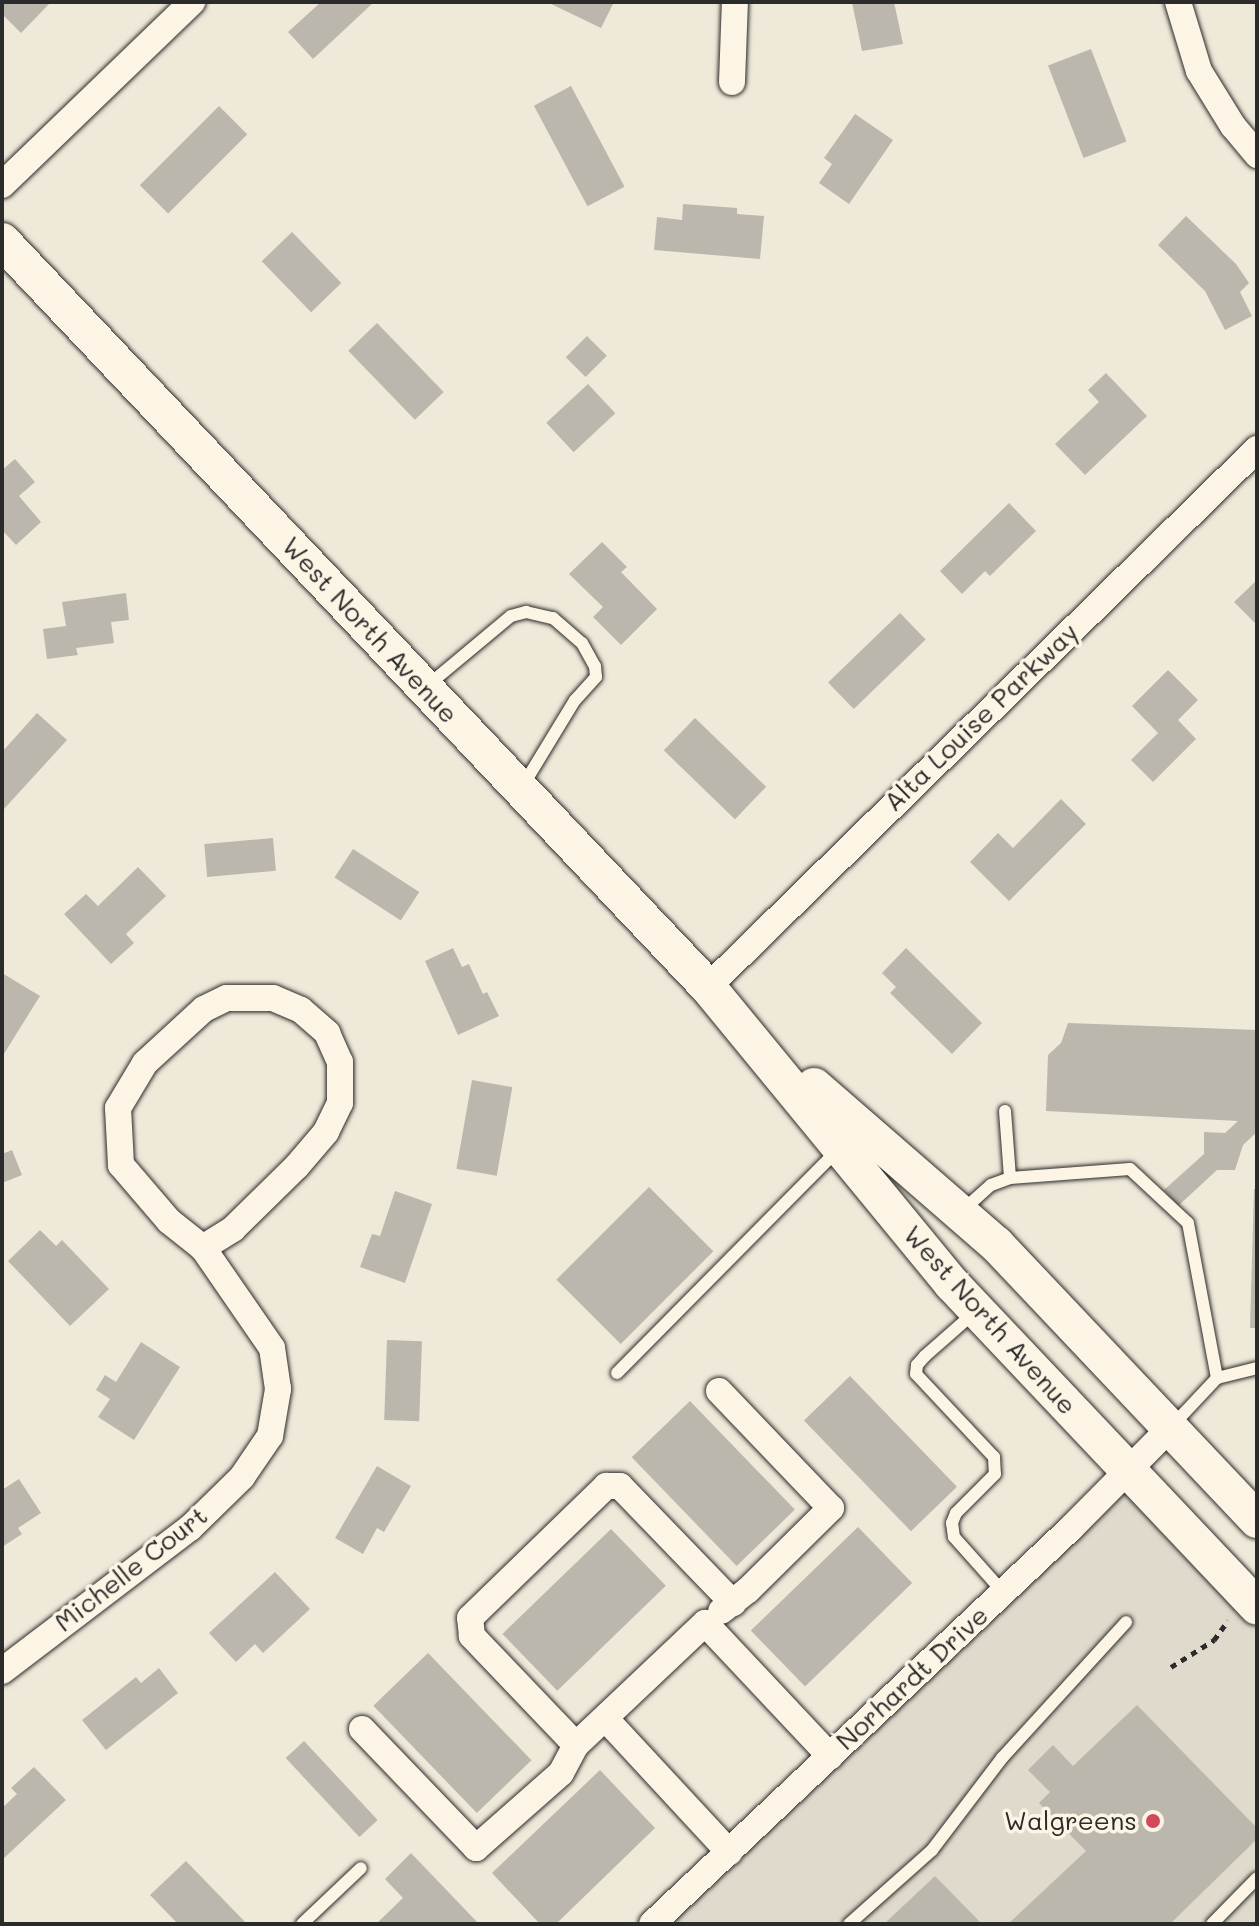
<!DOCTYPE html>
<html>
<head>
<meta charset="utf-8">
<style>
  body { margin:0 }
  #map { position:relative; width:1259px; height:1926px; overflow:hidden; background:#efe9da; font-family:Mali,sans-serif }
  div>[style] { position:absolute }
  .built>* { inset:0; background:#e0dacc }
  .building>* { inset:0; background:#bcb7ac; transform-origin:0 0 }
  .path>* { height:5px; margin-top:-2.5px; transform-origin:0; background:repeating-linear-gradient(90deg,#2b2b2b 0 6px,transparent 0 12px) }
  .roads { filter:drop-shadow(0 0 2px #2b2b2b) drop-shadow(0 0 2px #2b2b2b) }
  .lane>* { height:12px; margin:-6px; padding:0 6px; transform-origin:6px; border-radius:6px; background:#fcf5e5 }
  .street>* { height:26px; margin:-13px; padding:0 13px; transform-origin:13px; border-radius:13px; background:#fcf5e5 }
  .secondary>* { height:36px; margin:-18px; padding:0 18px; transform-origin:18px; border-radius:18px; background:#fcf5e5 }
  .dots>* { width:22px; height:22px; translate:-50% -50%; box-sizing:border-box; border:4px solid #fcf5e5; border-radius:50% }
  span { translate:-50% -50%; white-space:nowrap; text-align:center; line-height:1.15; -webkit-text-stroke:7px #fcf5e5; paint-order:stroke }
  .street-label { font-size:26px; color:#2b2b2b }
  .poi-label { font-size:26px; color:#2b2b2b }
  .right { translate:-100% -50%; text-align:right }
  .frame { position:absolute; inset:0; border:4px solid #2b2b2b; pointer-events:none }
</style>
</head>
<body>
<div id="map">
  <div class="built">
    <i style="clip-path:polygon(1127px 1472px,1257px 1607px,1257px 1924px,652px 1924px)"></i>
  </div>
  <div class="building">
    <i style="clip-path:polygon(2px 2px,51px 2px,21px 33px,4px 16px,2px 19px)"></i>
    <i style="clip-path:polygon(321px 2px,374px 2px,313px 59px,288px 32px)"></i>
    <i style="clip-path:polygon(547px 2px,614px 2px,601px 28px)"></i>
    <i style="clip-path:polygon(852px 2px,894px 2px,903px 44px,862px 51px)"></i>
    <i style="left:1091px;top:49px;width:99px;height:46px;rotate:69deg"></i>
    <i style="left:571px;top:86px;width:114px;height:42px;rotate:62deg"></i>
    <i style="left:219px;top:106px;width:40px;height:112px;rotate:45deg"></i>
    <i style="clip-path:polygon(855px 114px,893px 140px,849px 204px,819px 183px,832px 164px,824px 158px)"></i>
    <i style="clip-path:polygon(683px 204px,737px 208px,737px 214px,764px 216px,760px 259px,654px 250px,657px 217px,682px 220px)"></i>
    <i style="clip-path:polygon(1186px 216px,1236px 264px,1249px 283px,1240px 292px,1252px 316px,1225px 330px,1205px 291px,1158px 245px)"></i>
    <i style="left:292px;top:232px;width:71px;height:42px;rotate:46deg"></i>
    <i style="left:377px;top:323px;width:96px;height:40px;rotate:46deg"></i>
    <i style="left:587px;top:336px;width:28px;height:30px;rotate:45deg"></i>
    <i style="clip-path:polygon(1106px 373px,1147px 416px,1085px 475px,1055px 444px,1099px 402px,1088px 390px)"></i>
    <i style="left:588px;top:384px;width:40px;height:57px;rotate:47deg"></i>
    <i style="clip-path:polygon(15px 459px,35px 482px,19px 496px,41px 522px,16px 545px,2px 530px,2px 470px)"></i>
    <i style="clip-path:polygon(1009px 503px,1036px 531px,990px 576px,985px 571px,962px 594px,940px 571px)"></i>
    <i style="clip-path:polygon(602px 542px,627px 567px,621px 572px,657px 609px,621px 645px,593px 617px,603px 607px,569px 574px)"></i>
    <i style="clip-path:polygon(1257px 580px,1257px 625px,1234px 602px)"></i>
    <i style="clip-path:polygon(126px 593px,129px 620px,111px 622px,114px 643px,76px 648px,78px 655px,47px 659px,43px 629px,66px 626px,62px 602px)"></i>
    <i style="left:900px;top:613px;width:37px;height:100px;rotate:46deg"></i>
    <i style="clip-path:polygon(1168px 670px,1198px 700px,1178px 720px,1196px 739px,1153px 782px,1131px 760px,1158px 733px,1132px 706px)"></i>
    <i style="clip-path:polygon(37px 713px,67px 740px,4px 809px,2px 752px)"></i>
    <i style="left:695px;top:718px;width:99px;height:45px;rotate:44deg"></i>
    <i style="clip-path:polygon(1061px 799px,1086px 824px,1009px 901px,970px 862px,998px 833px,1013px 848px)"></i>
    <i style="left:273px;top:838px;width:33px;height:69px;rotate:85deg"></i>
    <i style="left:353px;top:849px;width:79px;height:34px;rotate:33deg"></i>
    <i style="clip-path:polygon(138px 867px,166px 896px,126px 934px,134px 943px,111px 964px,64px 914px,86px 894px,98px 906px)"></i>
    <i style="clip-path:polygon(453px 948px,462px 967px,469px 964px,483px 994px,487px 992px,499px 1016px,458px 1035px,425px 961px)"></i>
    <i style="clip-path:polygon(906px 948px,982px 1023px,952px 1054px,890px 993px,896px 987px,882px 973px)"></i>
    <i style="clip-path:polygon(2px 973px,40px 996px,2px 1057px)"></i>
    <i style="clip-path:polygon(1068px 1023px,1257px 1030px,1257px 1132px,1243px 1145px,1235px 1170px,1217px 1170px,1178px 1206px,1164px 1190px,1204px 1154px,1204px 1132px,1225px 1133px,1238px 1121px,1046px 1111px,1048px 1055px,1061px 1043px)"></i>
    <i style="left:472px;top:1080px;width:41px;height:90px;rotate:10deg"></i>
    <i style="clip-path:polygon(12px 1150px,22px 1175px,2px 1183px,2px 1154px)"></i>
    <i style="left:649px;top:1187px;width:91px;height:131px;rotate:45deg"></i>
    <i style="clip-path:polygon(1254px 1189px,1257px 1189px,1257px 1328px,1250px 1328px)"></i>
    <i style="clip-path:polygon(395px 1191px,432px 1204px,405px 1283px,360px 1267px,372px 1234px,380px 1236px)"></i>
    <i style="clip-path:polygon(40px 1230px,56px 1246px,62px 1240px,109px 1289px,70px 1326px,8px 1261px)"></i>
    <i style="left:387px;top:1340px;width:35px;height:80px;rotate:2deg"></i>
    <i style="clip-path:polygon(141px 1342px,180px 1367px,134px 1440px,98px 1417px,110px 1399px,96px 1390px,105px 1375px,116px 1382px)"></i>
    <i style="left:850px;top:1376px;width:154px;height:64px;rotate:46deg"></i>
    <i style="left:690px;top:1401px;width:151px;height:81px;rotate:46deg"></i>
    <i style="clip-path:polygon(377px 1466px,411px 1486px,384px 1532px,377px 1528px,363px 1554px,335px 1538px)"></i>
    <i style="clip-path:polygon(19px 1479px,41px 1513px,18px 1528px,22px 1534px,2px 1547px,2px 1490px)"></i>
    <i style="left:858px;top:1527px;width:78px;height:149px;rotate:46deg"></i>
    <i style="left:611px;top:1529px;width:79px;height:151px;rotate:46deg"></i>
    <i style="clip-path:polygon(275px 1572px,310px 1609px,263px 1653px,255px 1644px,236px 1662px,209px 1633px)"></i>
    <i style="left:428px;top:1653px;width:149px;height:76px;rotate:46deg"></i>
    <i style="clip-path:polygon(159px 1668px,178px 1693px,106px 1750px,82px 1720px,136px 1677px,141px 1683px)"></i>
    <i style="clip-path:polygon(1137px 1705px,1257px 1828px,1257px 1839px,1170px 1924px,1008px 1924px,1086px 1851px,1039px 1803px,1050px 1792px,1028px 1770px,1053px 1745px,1073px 1766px)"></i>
    <i style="left:304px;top:1741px;width:108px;height:25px;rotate:47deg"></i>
    <i style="clip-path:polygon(34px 1767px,66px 1800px,2px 1860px,2px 1808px,17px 1794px,11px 1788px)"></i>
    <i style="clip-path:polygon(600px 1770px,655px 1828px,556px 1924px,540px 1924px,492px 1873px)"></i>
    <i style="clip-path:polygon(411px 1853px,479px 1924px,376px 1924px,403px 1898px,385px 1879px)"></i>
    <i style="clip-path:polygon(186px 1861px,247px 1924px,178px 1924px,150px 1895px)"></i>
    <i style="clip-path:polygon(935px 1876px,982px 1924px,884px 1924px)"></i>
  </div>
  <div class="path">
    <i style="left:1171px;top:1667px;width:51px;rotate:-32.1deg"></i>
    <i style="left:1214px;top:1640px;width:24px;rotate:-54deg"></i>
  </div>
  <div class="roads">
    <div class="lane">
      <i style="left:427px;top:686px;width:109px;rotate:-39.8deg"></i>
      <i style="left:511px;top:616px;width:16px;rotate:-15deg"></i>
      <i style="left:526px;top:612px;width:28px;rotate:13deg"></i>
      <i style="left:553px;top:618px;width:38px;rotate:41deg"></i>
      <i style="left:582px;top:643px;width:26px;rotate:61deg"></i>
      <i style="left:595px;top:666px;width:11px;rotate:85deg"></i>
      <i style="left:596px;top:677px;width:31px;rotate:132deg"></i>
      <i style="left:575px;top:700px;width:102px;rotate:121.3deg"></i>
      <i style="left:1005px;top:1111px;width:67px;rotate:85.7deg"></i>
      <i style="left:962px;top:1211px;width:39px;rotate:-42deg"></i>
      <i style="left:991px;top:1185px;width:20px;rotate:-20deg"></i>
      <i style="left:1010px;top:1178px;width:120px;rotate:-4.3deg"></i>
      <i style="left:1130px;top:1169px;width:79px;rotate:43deg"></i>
      <i style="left:1188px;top:1223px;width:158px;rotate:79.4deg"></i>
      <i style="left:1217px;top:1378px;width:66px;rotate:133.2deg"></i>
      <i style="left:975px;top:1312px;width:67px;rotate:138.7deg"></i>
      <i style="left:925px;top:1356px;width:12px;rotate:132deg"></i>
      <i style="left:917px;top:1365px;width:9px;rotate:96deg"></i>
      <i style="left:916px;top:1374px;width:114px;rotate:46.8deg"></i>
      <i style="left:994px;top:1457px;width:17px;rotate:87deg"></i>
      <i style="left:995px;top:1474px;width:55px;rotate:135deg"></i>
      <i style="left:956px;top:1513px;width:11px;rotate:112deg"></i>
      <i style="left:952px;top:1523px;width:14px;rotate:82deg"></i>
      <i style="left:954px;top:1537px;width:74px;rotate:48.3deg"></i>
      <i style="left:617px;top:1373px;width:313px;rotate:-45.3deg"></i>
      <i style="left:1217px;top:1378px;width:41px;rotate:-14deg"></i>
      <i style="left:302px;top:1924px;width:81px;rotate:-43.5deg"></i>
      <i style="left:849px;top:1924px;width:111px;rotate:-41.7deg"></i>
      <i style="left:932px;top:1850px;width:116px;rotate:-52.7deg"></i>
      <i style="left:1002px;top:1758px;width:184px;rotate:-47.6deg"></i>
      <i style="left:1212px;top:1924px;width:64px;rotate:-45.6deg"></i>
    </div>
    <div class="street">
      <i style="left:1178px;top:2px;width:72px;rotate:73.1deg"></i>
      <i style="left:1199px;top:71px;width:65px;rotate:58.3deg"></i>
      <i style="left:1233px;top:126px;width:38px;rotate:50deg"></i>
      <i style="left:732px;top:82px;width:80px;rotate:-87.9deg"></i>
      <i style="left:2px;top:185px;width:264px;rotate:-43.9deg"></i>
      <i style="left:708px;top:987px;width:769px;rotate:-44.42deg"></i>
      <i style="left:227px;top:998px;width:46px"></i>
      <i style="left:273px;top:998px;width:30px;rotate:23deg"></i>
      <i style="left:301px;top:1010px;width:35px;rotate:41deg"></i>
      <i style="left:327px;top:1033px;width:32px;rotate:66deg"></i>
      <i style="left:340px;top:1062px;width:41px;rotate:90deg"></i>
      <i style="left:340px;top:1103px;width:32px;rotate:116deg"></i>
      <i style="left:326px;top:1132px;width:45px;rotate:130.5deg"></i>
      <i style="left:297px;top:1166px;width:90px;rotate:135.5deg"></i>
      <i style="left:233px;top:1229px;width:36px;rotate:148deg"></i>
      <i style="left:203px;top:1248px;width:43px;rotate:-141.5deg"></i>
      <i style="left:169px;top:1221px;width:74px;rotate:-130.6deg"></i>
      <i style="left:121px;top:1165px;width:57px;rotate:-93deg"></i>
      <i style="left:118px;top:1108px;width:52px;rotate:-59deg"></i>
      <i style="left:145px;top:1063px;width:80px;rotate:-42.5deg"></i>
      <i style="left:204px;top:1009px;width:25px;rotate:-26deg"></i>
      <i style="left:719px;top:1391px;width:162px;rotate:46.3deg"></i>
      <i style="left:831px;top:1508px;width:117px;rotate:135.3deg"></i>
      <i style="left:748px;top:1590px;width:34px;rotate:142deg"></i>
      <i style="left:2px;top:1671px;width:236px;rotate:-37.3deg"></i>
      <i style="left:190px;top:1528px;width:73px;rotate:-44.4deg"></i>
      <i style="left:242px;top:1477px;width:50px;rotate:-55.7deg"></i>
      <i style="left:270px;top:1436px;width:48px;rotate:-80.3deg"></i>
      <i style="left:278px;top:1389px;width:41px;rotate:-98.3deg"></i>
      <i style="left:272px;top:1348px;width:121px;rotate:-124.6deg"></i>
      <i style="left:605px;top:1718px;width:183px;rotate:47.2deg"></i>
      <i style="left:362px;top:1729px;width:165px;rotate:46.2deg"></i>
      <i style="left:476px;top:1848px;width:113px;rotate:-41.4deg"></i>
      <i style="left:561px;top:1773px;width:32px;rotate:-62deg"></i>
      <i style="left:576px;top:1745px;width:178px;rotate:-43.4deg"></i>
      <i style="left:705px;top:1623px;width:183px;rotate:46.8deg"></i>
      <i style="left:576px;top:1745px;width:151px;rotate:-133.7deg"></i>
      <i style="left:472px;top:1636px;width:18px;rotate:-96deg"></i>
      <i style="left:470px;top:1618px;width:190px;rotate:-44.1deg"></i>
      <i style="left:606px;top:1486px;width:14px"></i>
      <i style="left:620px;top:1486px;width:163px;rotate:46deg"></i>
      <i style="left:652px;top:1924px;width:577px;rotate:-43.38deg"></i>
      <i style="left:1071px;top:1528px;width:141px;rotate:-45.3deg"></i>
    </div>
    <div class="secondary">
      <i style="left:2px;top:241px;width:1027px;rotate:46.58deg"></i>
      <i style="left:708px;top:987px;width:384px;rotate:50.6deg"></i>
      <i style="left:952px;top:1284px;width:444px;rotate:46.6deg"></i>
      <i style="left:814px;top:1086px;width:241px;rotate:41deg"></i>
      <i style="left:996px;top:1244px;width:380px;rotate:46.6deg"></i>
    </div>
  </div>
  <div class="dots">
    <i style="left:1153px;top:1821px;background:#d1495b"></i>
  </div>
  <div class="street-label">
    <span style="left:370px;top:630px;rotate:47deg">West North Avenue</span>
    <span style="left:981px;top:717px;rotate:-44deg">Alta Louise Parkway</span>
    <span style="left:990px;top:1320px;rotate:48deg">West North Avenue</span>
    <span style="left:131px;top:1569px;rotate:-38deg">Michelle Court</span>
    <span style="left:912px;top:1678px;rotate:-43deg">Norhardt Drive</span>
  </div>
  <div class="poi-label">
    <span class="right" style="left:1137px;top:1821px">Walgreens</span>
  </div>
  <div class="frame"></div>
</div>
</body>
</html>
